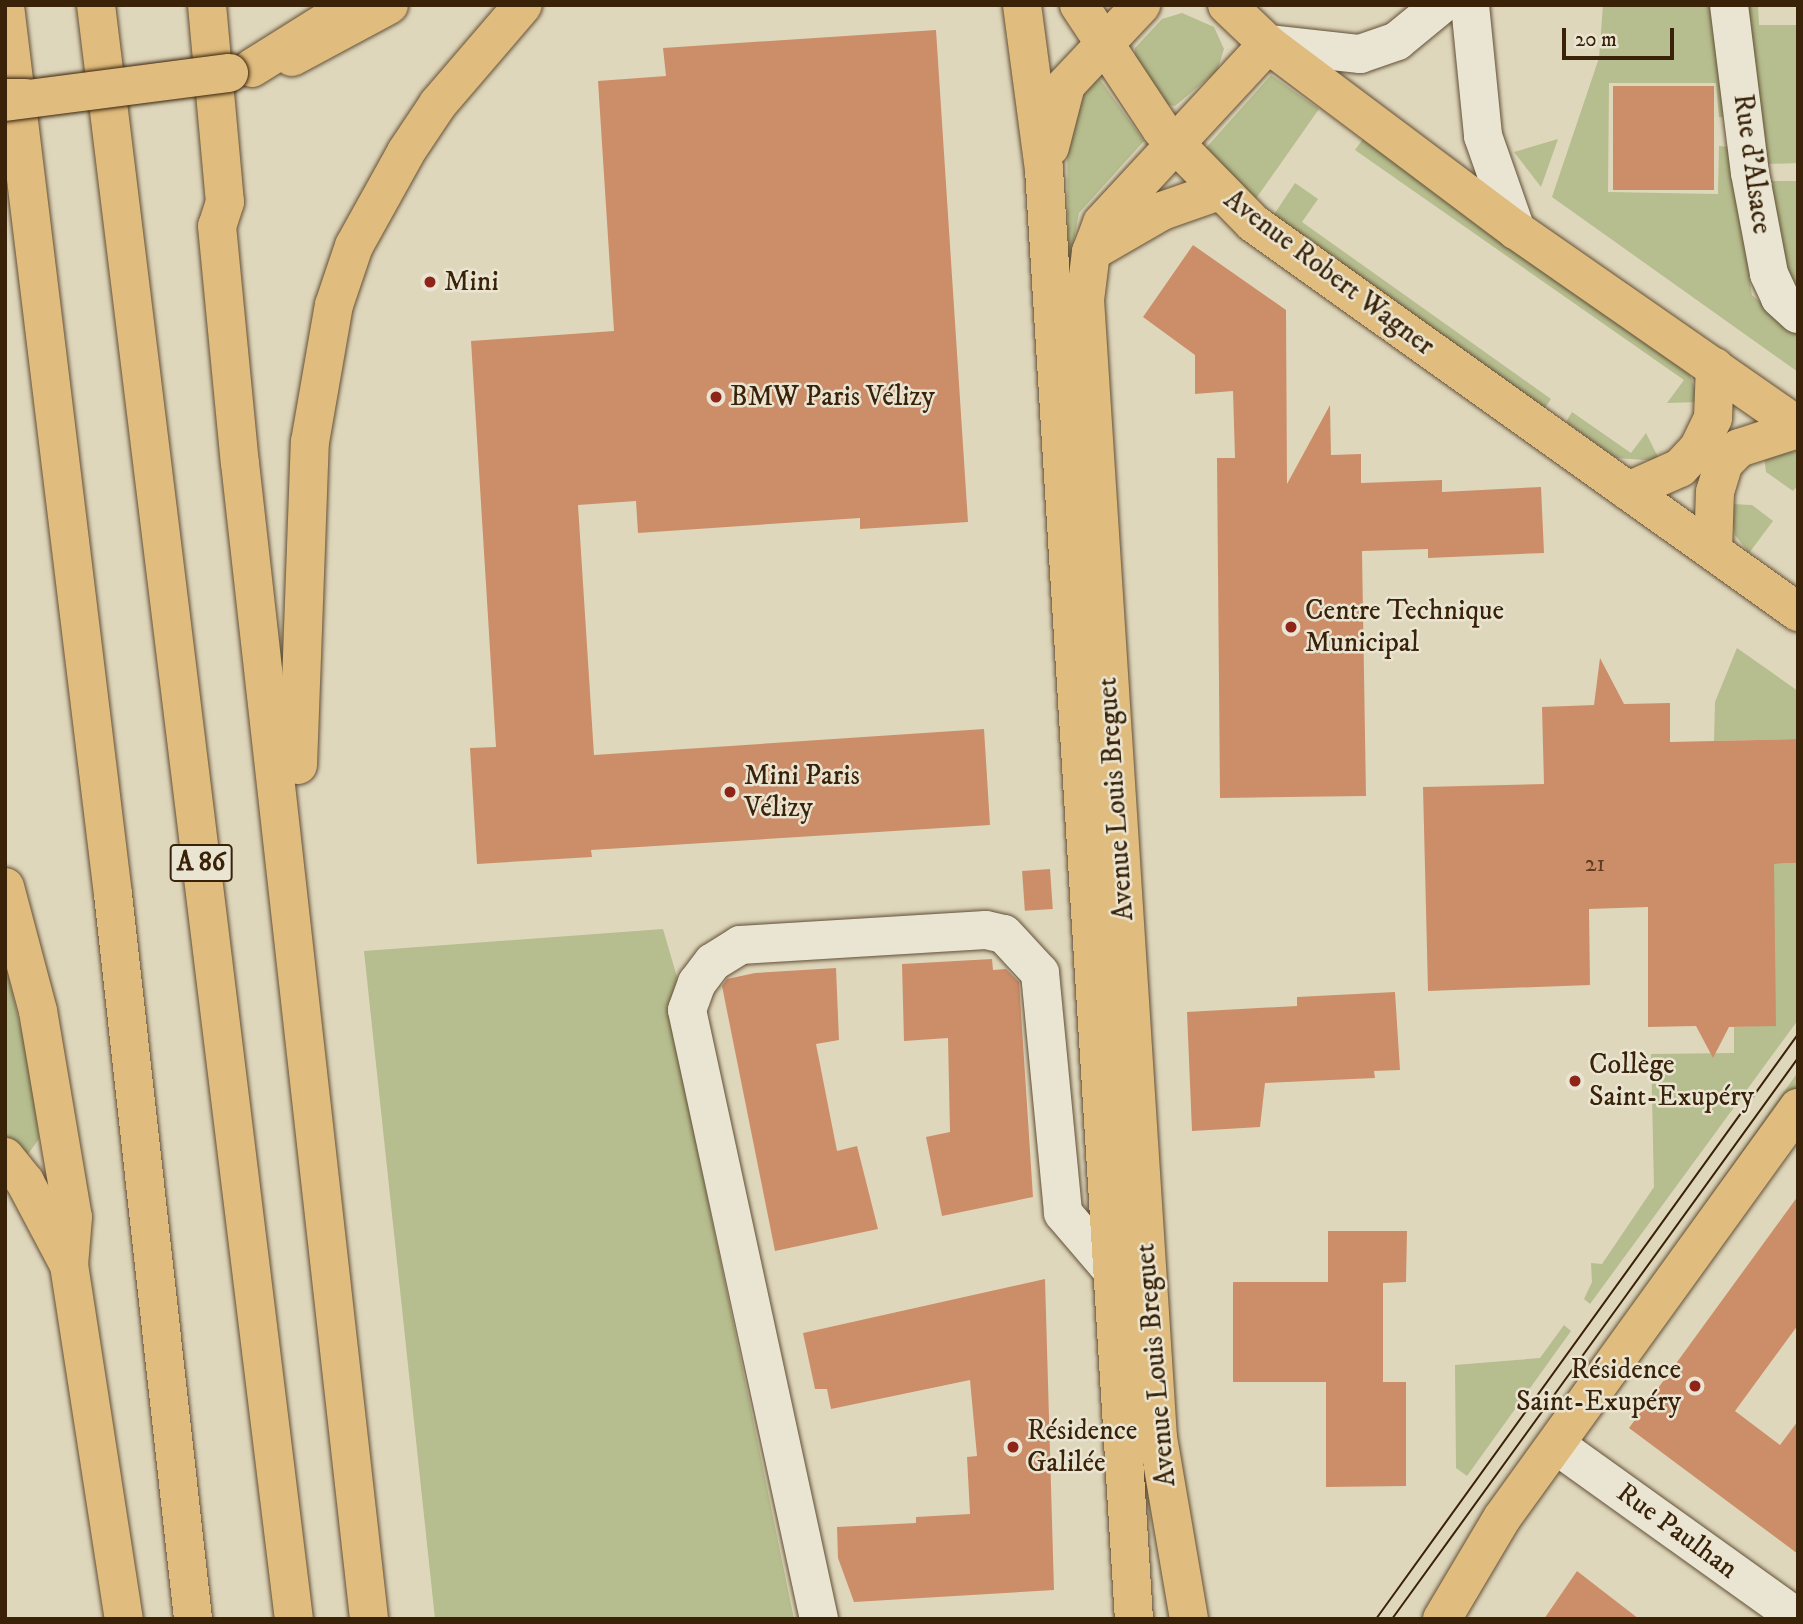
<!DOCTYPE html>
<html>
<head>
<meta charset="utf-8">
<style>
  body { margin:0 }
  #map { position:relative; width:1803px; height:1624px; overflow:hidden; background:#dfd7bc; font-family:"IM FELL DW Pica",serif }
  div>[style] { position:absolute }
  .green>* { inset:0; background:#b6bd8e }
  .building>* { inset:0; background:#cc8e69; transform-origin:0 0 }
  .roads { filter:drop-shadow(0 0 2px #624f35) drop-shadow(0 0 2px #624f35) }
  .minor>* { height:38px; margin:-19px; padding:0 19px; transform-origin:19px; border-radius:19px; background:#eae5d3 }
  .major>* { height:38px; margin:-19px; padding:0 19px; transform-origin:19px; border-radius:19px; background:#e0bc7e }
  .highway>* { height:38px; margin:-19px; padding:0 19px; transform-origin:19px; border-radius:19px; background:#e0bc7e }
  .tram>* { height:2px; margin:-1px; padding:0 1px; transform-origin:1px; border-radius:1px; background:#392208 }
  .bridges { filter:drop-shadow(0 0 2px #392208) drop-shadow(0 0 2px #392208) }
  .major-bridge>* { height:38px; margin:-19px; padding:0 19px; transform-origin:19px; border-radius:19px; background:#e0bc7e }
  .highway-bridge>* { height:38px; margin:-19px; padding:0 19px; transform-origin:19px; border-radius:19px; background:#e0bc7e }
  .dots>* { width:19px; height:19px; translate:-50% -50%; box-sizing:border-box; border:4px solid #eae5d3; border-radius:50% }
  span { translate:-50% -50%; white-space:nowrap; text-align:center; line-height:1.15; -webkit-text-stroke:5px #eae5d3; paint-order:stroke }
  .number-label { font-size:24px; color:#5e3d20 }
  .number-label span { -webkit-text-stroke-width:0 }
  .shield-label span { padding:2px 5px; background:#eae5d3; border:2px solid; border-radius:5px; -webkit-text-stroke-width:0 }
  .shield-label { font-size:26px; color:#392208; font-weight:700 }
  .street-label { font-size:28px; color:#392208 }
  .poi-label { font-size:28px; color:#392208 }
  .left { translate:0 -50%; text-align:left }
  .right { translate:-100% -50%; text-align:right }
  .frame { position:absolute; inset:0; border:7px solid #392208; pointer-events:none }
  .scale { position:absolute; left:1562px; top:28px; width:112px; height:32px; box-sizing:border-box; border:4px solid #392208; border-top:0; padding-left:9px; font-size:21px; line-height:24px; white-space:nowrap; color:#392208; -webkit-text-stroke:5px #eae5d3; paint-order:stroke }
</style>
</head>
<body>
<div id="map">
  <div class="green">
    <i style="clip-path:polygon(1603px 5px,1714px 5px,1728px 117px,1719px 117px,1716px 83px,1609px 83px,1608px 192px,1718px 194px,1719px 146px,1730px 147px,1752px 295px,1796px 333px,1798px 372px,1552px 197px,1599px 58px)"></i>
    <i style="clip-path:polygon(1743px 5px,1758px 5px,1759px 25px,1798px 25px,1798px 163px,1767px 164px)"></i>
    <i style="clip-path:polygon(1182px 13px,1214px 27px,1224px 49px,1217px 71px,1175px 106px,1164px 104px,1135px 62px,1135px 48px,1162px 19px)"></i>
    <i style="clip-path:polygon(1094px 71px,1144px 141px,1079px 213px,1068px 271px,1067px 124px)"></i>
    <i style="clip-path:polygon(1271px 75px,1319px 109px,1255px 200px,1205px 149px)"></i>
    <i style="clip-path:polygon(1363px 139px,1689px 372px,1699px 402px,1667px 403px,1684px 380px,1355px 150px)"></i>
    <i style="clip-path:polygon(1558px 139px,1541px 187px,1514px 152px)"></i>
    <i style="clip-path:polygon(1766px 181px,1798px 181px,1798px 303px,1783px 283px)"></i>
    <i style="clip-path:polygon(1295px 183px,1318px 199px,1302px 222px,1551px 399px,1544px 409px,1273px 216px)"></i>
    <i style="clip-path:polygon(1572px 412px,1631px 453px,1646px 433px,1660px 461px,1616px 458px,1566px 422px)"></i>
    <i style="clip-path:polygon(1798px 451px,1798px 485px,1793px 491px,1766px 472px,1764px 455px)"></i>
    <i style="clip-path:polygon(1730px 504px,1752px 505px,1773px 521px,1749px 553px,1735px 535px)"></i>
    <i style="clip-path:polygon(1737px 648px,1798px 691px,1798px 739px,1714px 741px,1715px 702px)"></i>
    <i style="clip-path:polygon(1798px 863px,1798px 1020px,1590px 1304px,1584px 1299px,1592px 1282px,1591px 1263px,1602px 1264px,1654px 1187px,1651px 1054px,1734px 1053px,1734px 1027px,1776px 1025px,1732px 866px)"></i>
    <i style="clip-path:polygon(663px 929px,677px 977px,671px 1020px,794px 1619px,435px 1619px,364px 951px)"></i>
    <i style="clip-path:polygon(5px 960px,31px 1074px,39px 1139px,28px 1154px,5px 1135px)"></i>
    <i style="clip-path:polygon(1798px 1072px,1798px 1086px,1626px 1325px,1619px 1325px)"></i>
    <i style="clip-path:polygon(1564px 1325px,1571px 1331px,1467px 1476px,1456px 1468px,1455px 1365px,1540px 1358px)"></i>
  </div>
  <div class="building">
    <i style="clip-path:polygon(936px 30px,968px 522px,860px 529px,860px 518px,638px 533px,636px 501px,578px 505px,594px 755px,984px 729px,990px 825px,591px 850px,592px 857px,477px 864px,470px 748px,496px 747px,471px 341px,614px 331px,598px 81px,666px 76px,663px 48px)"></i>
    <i style="left:1613px;top:86px;width:101px;height:104px"></i>
    <i style="clip-path:polygon(1193px 245px,1286px 310px,1287px 484px,1330px 405px,1331px 455px,1361px 454px,1361px 483px,1442px 480px,1442px 492px,1541px 487px,1544px 553px,1428px 558px,1428px 549px,1362px 551px,1366px 796px,1220px 798px,1217px 458px,1235px 458px,1233px 391px,1195px 394px,1195px 355px,1143px 317px)"></i>
    <i style="clip-path:polygon(1600px 658px,1624px 704px,1670px 703px,1670px 742px,1798px 739px,1798px 863px,1774px 864px,1776px 1026px,1729px 1027px,1713px 1058px,1696px 1026px,1648px 1027px,1648px 907px,1589px 909px,1590px 985px,1428px 991px,1423px 787px,1544px 784px,1542px 707px,1594px 705px)"></i>
    <i style="left:1050px;top:869px;width:40px;height:28px;rotate:86deg"></i>
    <i style="clip-path:polygon(992px 959px,993px 970px,1006px 969px,1019px 982px,1033px 1197px,942px 1216px,926px 1137px,950px 1132px,948px 1038px,904px 1041px,902px 964px)"></i>
    <i style="clip-path:polygon(836px 968px,839px 1040px,816px 1044px,837px 1151px,857px 1146px,878px 1229px,775px 1251px,722px 986px,727px 979px,755px 973px)"></i>
    <i style="clip-path:polygon(1395px 992px,1400px 1070px,1374px 1071px,1375px 1078px,1265px 1083px,1260px 1127px,1192px 1131px,1187px 1012px,1297px 1006px,1297px 997px)"></i>
    <i style="clip-path:polygon(1798px 1196px,1798px 1325px,1735px 1411px,1780px 1445px,1798px 1421px,1798px 1554px,1629px 1428px)"></i>
    <i style="clip-path:polygon(1328px 1231px,1407px 1231px,1406px 1282px,1383px 1283px,1383px 1382px,1406px 1382px,1406px 1486px,1326px 1487px,1326px 1382px,1233px 1382px,1233px 1282px,1328px 1282px)"></i>
    <i style="clip-path:polygon(1045px 1279px,1054px 1590px,854px 1602px,838px 1558px,837px 1527px,916px 1523px,916px 1517px,970px 1514px,967px 1457px,977px 1456px,970px 1380px,831px 1409px,827px 1389px,815px 1389px,803px 1333px)"></i>
    <i style="clip-path:polygon(1577px 1571px,1639px 1619px,1544px 1619px)"></i>
  </div>
  <div class="roads">
    <div class="minor">
      <i style="left:1470px;top:5px;width:132px;rotate:84.3deg"></i>
      <i style="left:1483px;top:136px;width:100px;rotate:70.7deg"></i>
      <i style="left:1729px;top:5px;width:169px;rotate:82.9deg"></i>
      <i style="left:1750px;top:173px;width:103px;rotate:79.3deg"></i>
      <i style="left:1769px;top:274px;width:26px;rotate:65deg"></i>
      <i style="left:1780px;top:298px;width:24px;rotate:42deg"></i>
      <i style="left:1268px;top:44px;width:93px;rotate:6.2deg"></i>
      <i style="left:1360px;top:54px;width:39px;rotate:-19deg"></i>
      <i style="left:1397px;top:41px;width:57px;rotate:-39.3deg"></i>
      <i style="left:1556px;top:1445px;width:297px;rotate:35.6deg"></i>
      <i style="left:819px;top:1619px;width:623px;rotate:-102.23deg"></i>
      <i style="left:687px;top:1010px;width:29px;rotate:-70deg"></i>
      <i style="left:697px;top:983px;width:26px;rotate:-53deg"></i>
      <i style="left:713px;top:962px;width:32px;rotate:-32deg"></i>
      <i style="left:740px;top:945px;width:246px;rotate:-3.5deg"></i>
      <i style="left:986px;top:930px;width:18px;rotate:13deg"></i>
      <i style="left:1004px;top:934px;width:53px;rotate:47.3deg"></i>
      <i style="left:1040px;top:973px;width:241px;rotate:84.5deg"></i>
      <i style="left:1063px;top:1213px;width:72px;rotate:49.5deg"></i>
    </div>
    <div class="major">
      <i style="left:1022px;top:5px;width:165px;rotate:82.4deg"></i>
      <i style="left:1044px;top:169px;width:1453px;rotate:86.45deg"></i>
      <i style="left:1079px;top:5px;width:149px;rotate:56.5deg"></i>
      <i style="left:1161px;top:129px;width:132px;rotate:45.6deg"></i>
      <i style="left:1253px;top:223px;width:670px;rotate:35.52deg"></i>
      <i style="left:1227px;top:5px;width:57px;rotate:43.6deg"></i>
      <i style="left:1268px;top:44px;width:310px;rotate:36.9deg"></i>
      <i style="left:1516px;top:230px;width:343px;rotate:34.8deg"></i>
      <i style="left:292px;top:57px;width:110px;rotate:-28.2deg"></i>
      <i style="left:1050px;top:147px;width:64px;rotate:-75.5deg"></i>
      <i style="left:1066px;top:85px;width:110px;rotate:-46.8deg"></i>
      <i style="left:1091px;top:252px;width:82px;rotate:-30deg"></i>
      <i style="left:1162px;top:211px;width:60px;rotate:-19.3deg"></i>
      <i style="left:1628px;top:491px;width:57px;rotate:-23.9deg"></i>
      <i style="left:1680px;top:468px;width:26px;rotate:-47deg"></i>
      <i style="left:1698px;top:449px;width:34px;rotate:-64deg"></i>
      <i style="left:1713px;top:418px;width:51px;rotate:-87.8deg"></i>
      <i style="left:1713px;top:551px;width:59px;rotate:-88.1deg"></i>
      <i style="left:1715px;top:492px;width:30px;rotate:-73deg"></i>
      <i style="left:1724px;top:463px;width:21px;rotate:-45deg"></i>
      <i style="left:1739px;top:448px;width:62px;rotate:-17.9deg"></i>
      <i style="left:1189px;top:1619px;width:184px;rotate:-99.7deg"></i>
      <i style="left:1158px;top:1438px;width:1140px;rotate:-93.67deg"></i>
      <i style="left:1085px;top:300px;width:48px;rotate:-82.9deg"></i>
      <i style="left:1091px;top:252px;width:31px;rotate:-69deg"></i>
      <i style="left:1102px;top:223px;width:244px;rotate:-47.2deg"></i>
      <i style="left:1442px;top:1619px;width:117px;rotate:-59.3deg"></i>
      <i style="left:1502px;top:1518px;width:506px;rotate:-54.17deg"></i>
    </div>
    <div class="highway">
      <i style="left:96px;top:5px;width:1626px;rotate:83.01deg"></i>
      <i style="left:207px;top:5px;width:198px;rotate:84.8deg"></i>
      <i style="left:225px;top:202px;width:25px;rotate:108deg"></i>
      <i style="left:217px;top:226px;width:238px;rotate:84.5deg"></i>
      <i style="left:240px;top:463px;width:1163px;rotate:83.63deg"></i>
      <i style="left:5px;top:6px;width:895px;rotate:83.07deg"></i>
      <i style="left:113px;top:894px;width:729px;rotate:83.7deg"></i>
      <i style="left:252px;top:68px;width:119px;rotate:-32deg"></i>
      <i style="left:298px;top:765px;width:323px;rotate:-87.9deg"></i>
      <i style="left:310px;top:442px;width:139px;rotate:-80.1deg"></i>
      <i style="left:334px;top:305px;width:62px;rotate:-71.3deg"></i>
      <i style="left:354px;top:246px;width:107px;rotate:-61deg"></i>
      <i style="left:406px;top:152px;width:58px;rotate:-56.3deg"></i>
      <i style="left:438px;top:104px;width:130px;rotate:-49.4deg"></i>
      <i style="left:5px;top:887px;width:128px;rotate:75.1deg"></i>
      <i style="left:38px;top:1011px;width:209px;rotate:80.4deg"></i>
      <i style="left:73px;top:1217px;width:48px;rotate:94.8deg"></i>
      <i style="left:69px;top:1265px;width:358px;rotate:81.2deg"></i>
      <i style="left:5px;top:1157px;width:32px;rotate:51deg"></i>
      <i style="left:25px;top:1182px;width:94px;rotate:62.1deg"></i>
    </div>
  </div>
  <div class="tram">
    <i style="left:1376px;top:1619px;width:721px;rotate:-54.19deg"></i>
    <i style="left:1392px;top:1619px;width:693px;rotate:-54.11deg"></i>
  </div>
  <div class="bridges">
    <div class="major-bridge">
      <i style="left:5px;top:102px;width:226px;rotate:-7.4deg"></i>
    </div>
    <div class="highway-bridge">
      <i style="left:5px;top:98px;width:20px"></i>
    </div>
  </div>
  <div class="dots">
    <i style="left:430px;top:282px;background:#8f2418"></i>
    <i style="left:716px;top:397px;background:#8f2418"></i>
    <i style="left:1291px;top:627px;background:#8f2418"></i>
    <i style="left:730px;top:792px;background:#8f2418"></i>
    <i style="left:1575px;top:1081px;background:#8f2418"></i>
    <i style="left:1695px;top:1386px;background:#8f2418"></i>
    <i style="left:1013px;top:1447px;background:#8f2418"></i>
  </div>
  <div class="number-label">
    <span style="left:1595px;top:865px">21</span>
  </div>
  <div class="shield-label">
    <span style="left:201px;top:863px">A 86</span>
  </div>
  <div class="street-label">
    <span style="left:1752px;top:164px;rotate:82deg">Rue d'Alsace</span>
    <span style="left:1329px;top:273px;rotate:37deg">Avenue Robert Wagner</span>
    <span style="left:1116px;top:799px;rotate:-94deg">Avenue Louis Breguet</span>
    <span style="left:1156px;top:1365px;rotate:-95deg">Avenue Louis Breguet</span>
    <span style="left:1677px;top:1531px;rotate:36deg">Rue Paulhan</span>
  </div>
  <div class="poi-label">
    <span class="left" style="left:444px;top:282px">Mini</span>
    <span class="left" style="left:730px;top:397px">BMW Paris Vélizy</span>
    <span class="left" style="left:1305px;top:627px">Centre Technique<br>Municipal</span>
    <span class="left" style="left:744px;top:792px">Mini Paris<br>Vélizy</span>
    <span class="left" style="left:1589px;top:1081px">Collège<br>Saint-Exupéry</span>
    <span class="right" style="left:1681px;top:1386px">Résidence<br>Saint-Exupéry</span>
    <span class="left" style="left:1027px;top:1447px">Résidence<br>Galilée</span>
  </div>
  <div class="frame"></div>
  <div class="scale">20 m</div>
</div>
</body>
</html>
